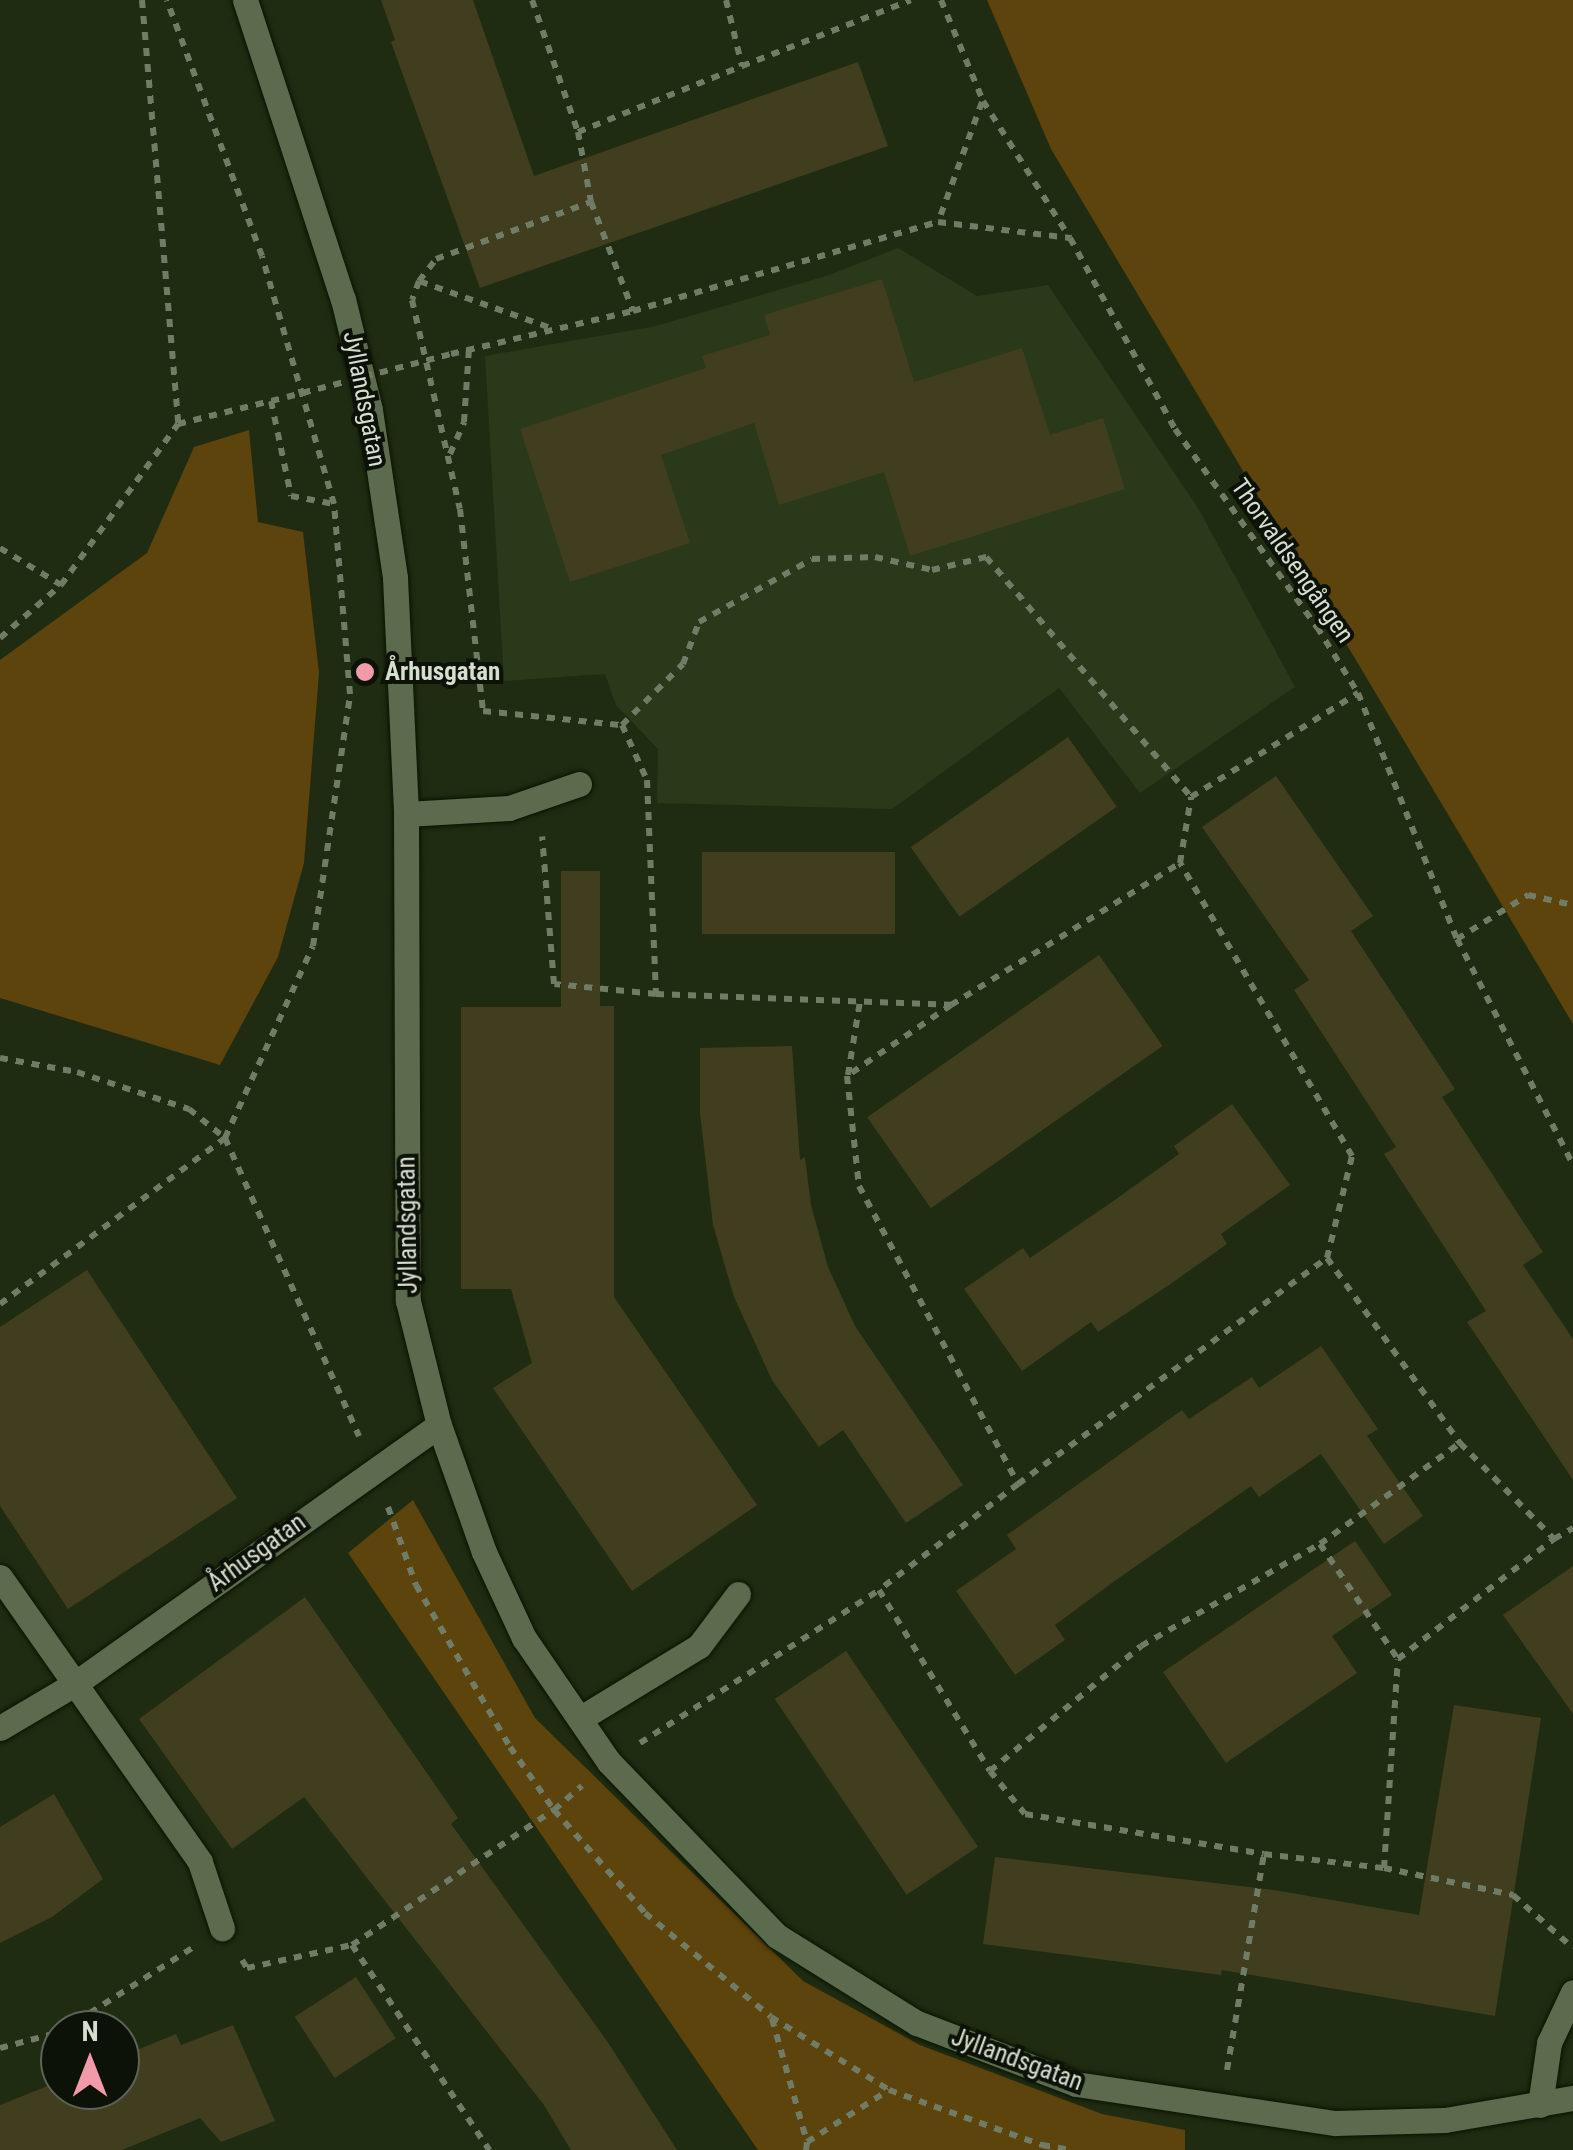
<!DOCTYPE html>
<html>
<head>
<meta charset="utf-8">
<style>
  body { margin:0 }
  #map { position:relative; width:1573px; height:2150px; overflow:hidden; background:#1f2c11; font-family:"Roboto Condensed",sans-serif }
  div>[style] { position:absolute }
  .built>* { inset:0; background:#293919 }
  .green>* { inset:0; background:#5d430c }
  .building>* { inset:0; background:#403e1e; transform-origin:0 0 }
  .path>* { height:6px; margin-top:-3px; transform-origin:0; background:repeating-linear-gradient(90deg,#707c66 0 8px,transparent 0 16px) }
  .roads { filter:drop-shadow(0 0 2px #081400) drop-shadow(0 0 2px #081400) }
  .minor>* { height:25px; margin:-12.5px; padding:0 12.5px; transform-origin:12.5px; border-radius:12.5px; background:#5c6b4e }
  .path-bridge>* { height:6px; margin-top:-3px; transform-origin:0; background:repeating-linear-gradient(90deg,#707c66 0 8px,transparent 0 16px) }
  .dots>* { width:28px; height:28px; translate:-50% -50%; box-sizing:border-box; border:5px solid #0c1207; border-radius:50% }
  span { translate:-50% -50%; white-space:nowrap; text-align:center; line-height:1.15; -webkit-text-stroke:8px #0c1207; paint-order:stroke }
  .street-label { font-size:25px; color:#d6dfcf }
  .poi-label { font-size:25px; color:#d6dfcf; font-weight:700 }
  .left { translate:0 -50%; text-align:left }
  .north { position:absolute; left:40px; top:2010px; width:100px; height:100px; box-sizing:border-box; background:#0c1207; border:2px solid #5d6457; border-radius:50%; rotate:0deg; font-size:28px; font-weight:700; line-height:40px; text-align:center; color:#d6dfcf }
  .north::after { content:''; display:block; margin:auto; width:35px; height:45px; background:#f39aaa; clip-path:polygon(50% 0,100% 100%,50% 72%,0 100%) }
</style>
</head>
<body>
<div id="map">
  <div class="built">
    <i style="clip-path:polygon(898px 248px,977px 296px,1048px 285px,1198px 508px,1295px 687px,1140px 793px,1059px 688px,892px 809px,657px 803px,658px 749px,616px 705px,605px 674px,504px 681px,485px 356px,656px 326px,829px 275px)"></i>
  </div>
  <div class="green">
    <i style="clip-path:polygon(987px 0,1573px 0,1573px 1024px,1051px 149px)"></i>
    <i style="clip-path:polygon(249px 430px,258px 522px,303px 532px,319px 673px,304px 863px,278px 957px,220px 1065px,0 998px,0 660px,147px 553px,194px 447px)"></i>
    <i style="clip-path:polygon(413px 1500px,535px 1718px,803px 1981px,920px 2045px,1102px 2114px,1185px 2130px,1185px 2150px,758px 2150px,348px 1553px)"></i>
  </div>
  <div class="building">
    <i style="clip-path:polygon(381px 0,473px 0,534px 176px,858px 62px,888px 146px,480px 288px,391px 42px,395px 40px)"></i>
    <i style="clip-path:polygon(882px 279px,914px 382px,1022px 348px,1050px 435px,1103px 418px,1125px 489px,910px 556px,884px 472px,779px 505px,754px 423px,661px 455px,690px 543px,570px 582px,520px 429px,706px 368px,702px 356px,770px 335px,764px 315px)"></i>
    <i style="left:1068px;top:737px;width:85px;height:192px;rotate:55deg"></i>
    <i style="clip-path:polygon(1276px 776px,1373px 916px,1351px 931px,1455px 1089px,1442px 1097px,1543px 1252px,1523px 1265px,1573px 1339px,1573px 1480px,1467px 1322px,1486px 1311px,1384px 1154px,1396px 1147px,1294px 990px,1309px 980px,1202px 827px)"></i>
    <i style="left:702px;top:852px;width:193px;height:82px"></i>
    <i style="clip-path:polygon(561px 871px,600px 871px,600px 1006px,614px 1006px,614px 1297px,757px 1505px,632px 1591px,493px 1388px,532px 1363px,511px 1289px,461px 1289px,461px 1007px,561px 1007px)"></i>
    <i style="left:1099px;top:955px;width:111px;height:283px;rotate:55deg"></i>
    <i style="clip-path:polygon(792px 1046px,800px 1160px,805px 1157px,811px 1205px,828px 1267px,855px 1326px,963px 1485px,906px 1523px,843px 1430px,819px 1447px,772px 1380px,734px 1297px,713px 1225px,700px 1113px,700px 1048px)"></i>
    <i style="clip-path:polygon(1232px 1104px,1290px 1185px,1221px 1234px,1227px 1244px,1169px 1285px,1098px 1332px,1091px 1322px,1022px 1371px,964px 1289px,1023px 1248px,1030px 1258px,1112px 1202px,1179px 1154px,1174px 1146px)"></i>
    <i style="clip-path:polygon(87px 1270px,237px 1498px,68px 1609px,0 1506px,0 1327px)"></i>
    <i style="clip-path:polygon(1321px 1346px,1378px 1429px,1367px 1436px,1423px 1516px,1384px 1544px,1321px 1454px,1259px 1497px,1251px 1486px,1116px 1580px,1055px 1625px,1065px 1640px,1015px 1675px,956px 1591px,1016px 1549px,1007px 1535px,1182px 1410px,1189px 1419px,1252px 1377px,1259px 1388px)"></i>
    <i style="clip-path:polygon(1355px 1541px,1392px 1595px,1332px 1636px,1357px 1673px,1226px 1763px,1163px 1672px)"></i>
    <i style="clip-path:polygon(1573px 1566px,1573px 1714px,1503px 1615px)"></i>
    <i style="clip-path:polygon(305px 1597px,458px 1818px,451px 1824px,607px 2041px,677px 2150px,571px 2150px,544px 2105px,304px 1797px,232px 1849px,139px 1719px)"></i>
    <i style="left:846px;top:1651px;width:236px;height:86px;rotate:56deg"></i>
    <i style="clip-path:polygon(1454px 1705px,1541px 1718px,1495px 2016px,1222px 1970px,1221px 1975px,983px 1944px,995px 1857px,1274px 1890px,1419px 1915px)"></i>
    <i style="clip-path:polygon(54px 1794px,103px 1879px,52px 1917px,0 1943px,0 1827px)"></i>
    <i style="left:356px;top:1977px;width:73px;height:73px;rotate:57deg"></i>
    <i style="clip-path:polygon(233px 2025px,275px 2121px,221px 2142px,200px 2118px,122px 2150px,0 2150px,0 2105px,60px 2081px,60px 2090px,120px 2090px,120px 2057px,176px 2034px,181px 2045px)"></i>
  </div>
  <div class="path">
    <i style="left:142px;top:0;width:426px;rotate:85.1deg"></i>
    <i style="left:532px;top:0;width:140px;rotate:70.8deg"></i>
    <i style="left:578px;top:132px;width:177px;rotate:-21.9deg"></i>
    <i style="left:726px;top:0;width:68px;rotate:76.4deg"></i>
    <i style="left:742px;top:66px;width:181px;rotate:-21.3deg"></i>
    <i style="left:941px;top:0;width:109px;rotate:67.4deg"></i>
    <i style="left:983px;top:101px;width:162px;rotate:57.6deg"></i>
    <i style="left:1070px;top:238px;width:218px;rotate:61.2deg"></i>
    <i style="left:1175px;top:429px;width:244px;rotate:54.4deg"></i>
    <i style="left:1317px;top:627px;width:78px;rotate:58.2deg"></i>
    <i style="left:1358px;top:693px;width:265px;rotate:68.1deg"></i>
    <i style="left:1457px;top:939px;width:254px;rotate:62.8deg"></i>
    <i style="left:982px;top:102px;width:128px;rotate:110.1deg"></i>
    <i style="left:938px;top:222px;width:133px;rotate:6.9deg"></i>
    <i style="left:578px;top:132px;width:71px;rotate:79.5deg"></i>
    <i style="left:591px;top:202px;width:117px;rotate:68.9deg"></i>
    <i style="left:419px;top:281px;width:20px;rotate:110deg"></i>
    <i style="left:412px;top:300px;width:214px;rotate:77.1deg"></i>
    <i style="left:460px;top:509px;width:203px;rotate:83.5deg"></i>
    <i style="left:483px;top:711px;width:140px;rotate:5.8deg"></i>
    <i style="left:622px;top:725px;width:60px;rotate:65.6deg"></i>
    <i style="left:647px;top:780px;width:214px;rotate:87.6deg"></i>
    <i style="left:656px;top:994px;width:102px;rotate:-174.4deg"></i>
    <i style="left:554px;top:984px;width:148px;rotate:-94.6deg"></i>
    <i style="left:548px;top:327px;width:137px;rotate:-160.4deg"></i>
    <i style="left:419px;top:281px;width:28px;rotate:-52deg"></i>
    <i style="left:436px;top:259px;width:165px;rotate:-20.2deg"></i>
    <i style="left:451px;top:354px;width:187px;rotate:-13.3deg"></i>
    <i style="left:633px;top:311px;width:318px;rotate:-16.3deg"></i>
    <i style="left:271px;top:401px;width:97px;rotate:78.1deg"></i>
    <i style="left:291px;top:496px;width:44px;rotate:10.5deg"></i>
    <i style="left:450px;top:454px;width:35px;rotate:-66deg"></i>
    <i style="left:464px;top:422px;width:73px;rotate:-86.1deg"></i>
    <i style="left:0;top:548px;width:71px;rotate:31.2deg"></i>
    <i style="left:0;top:638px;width:81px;rotate:-41deg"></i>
    <i style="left:61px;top:585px;width:199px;rotate:-54deg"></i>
    <i style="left:178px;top:424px;width:112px;rotate:-13.9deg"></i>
    <i style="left:622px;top:725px;width:86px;rotate:-45deg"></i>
    <i style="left:683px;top:664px;width:45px;rotate:-69.1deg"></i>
    <i style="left:699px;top:622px;width:129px;rotate:-29.1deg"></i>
    <i style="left:812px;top:559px;width:63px;rotate:-1.8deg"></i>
    <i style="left:875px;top:557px;width:58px;rotate:12.8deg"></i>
    <i style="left:932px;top:570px;width:56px;rotate:-13.5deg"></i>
    <i style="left:986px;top:557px;width:316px;rotate:49.5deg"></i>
    <i style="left:1457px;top:939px;width:84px;rotate:-31.8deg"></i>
    <i style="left:1528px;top:895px;width:46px;rotate:12.5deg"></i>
    <i style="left:656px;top:994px;width:295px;rotate:2.1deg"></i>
    <i style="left:951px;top:1005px;width:269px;rotate:-31.8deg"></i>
    <i style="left:1180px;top:863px;width:67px;rotate:-80.5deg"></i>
    <i style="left:1191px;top:797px;width:197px;rotate:-31.9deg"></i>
    <i style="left:951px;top:1005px;width:126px;rotate:145.7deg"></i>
    <i style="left:847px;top:1076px;width:111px;rotate:83.8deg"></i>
    <i style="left:859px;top:1186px;width:338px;rotate:61.9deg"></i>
    <i style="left:1018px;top:1484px;width:383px;rotate:-36.2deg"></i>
    <i style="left:1327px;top:1258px;width:105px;rotate:-76.2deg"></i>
    <i style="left:1352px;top:1156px;width:340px;rotate:-120.4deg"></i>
    <i style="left:0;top:1058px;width:78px;rotate:10.3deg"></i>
    <i style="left:77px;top:1072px;width:118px;rotate:18.3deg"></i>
    <i style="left:189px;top:1109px;width:46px;rotate:38.9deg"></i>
    <i style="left:225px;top:1138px;width:327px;rotate:65.8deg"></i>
    <i style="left:848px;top:1075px;width:75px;rotate:-80.8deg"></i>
    <i style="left:1327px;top:1258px;width:228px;rotate:54.3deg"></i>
    <i style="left:1460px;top:1443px;width:134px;rotate:45.6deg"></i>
    <i style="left:1554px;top:1539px;width:22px;rotate:-30deg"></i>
    <i style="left:0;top:1304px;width:280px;rotate:-36.4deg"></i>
    <i style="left:225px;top:1138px;width:211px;rotate:-65.4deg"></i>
    <i style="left:313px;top:946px;width:255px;rotate:-81.6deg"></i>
    <i style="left:350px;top:694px;width:191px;rotate:-94.8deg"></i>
    <i style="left:334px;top:504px;width:258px;rotate:-106.2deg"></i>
    <i style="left:262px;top:256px;width:273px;rotate:-110.4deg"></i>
    <i style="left:1018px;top:1484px;width:175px;rotate:142.7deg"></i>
    <i style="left:879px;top:1590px;width:212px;rotate:58.5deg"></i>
    <i style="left:990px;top:1771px;width:55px;rotate:50.9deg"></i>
    <i style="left:1025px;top:1814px;width:242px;rotate:9.5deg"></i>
    <i style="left:1264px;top:1854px;width:121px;rotate:6.7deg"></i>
    <i style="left:1384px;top:1868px;width:209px;rotate:-86.2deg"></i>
    <i style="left:1398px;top:1659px;width:197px;rotate:-37.6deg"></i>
    <i style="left:388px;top:1507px;width:83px;rotate:70.3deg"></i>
    <i style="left:416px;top:1585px;width:187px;rotate:59.9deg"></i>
    <i style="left:510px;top:1747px;width:77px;rotate:55.1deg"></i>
    <i style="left:554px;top:1810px;width:137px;rotate:48.5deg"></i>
    <i style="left:645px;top:1913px;width:163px;rotate:39.5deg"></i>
    <i style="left:771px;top:2017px;width:139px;rotate:31.7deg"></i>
    <i style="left:889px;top:2090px;width:163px;rotate:19.8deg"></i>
    <i style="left:1042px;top:2145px;width:29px;rotate:10deg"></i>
    <i style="left:1320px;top:1544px;width:139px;rotate:55.9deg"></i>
    <i style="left:640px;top:1743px;width:284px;rotate:-32.6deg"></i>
    <i style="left:990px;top:1771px;width:196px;rotate:-39.6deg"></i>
    <i style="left:1141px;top:1646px;width:206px;rotate:-29.7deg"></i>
    <i style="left:1320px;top:1544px;width:173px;rotate:-35.8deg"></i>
    <i style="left:1384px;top:1868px;width:132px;rotate:11.8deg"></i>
    <i style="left:1513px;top:1895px;width:80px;rotate:41.5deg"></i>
    <i style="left:352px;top:1945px;width:243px;rotate:-33.8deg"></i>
    <i style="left:554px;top:1810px;width:37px;rotate:-41deg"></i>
    <i style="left:242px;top:1960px;width:9px;rotate:58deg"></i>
    <i style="left:247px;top:1968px;width:107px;rotate:-12.4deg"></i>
    <i style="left:352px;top:1945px;width:247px;rotate:56.2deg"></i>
    <i style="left:772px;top:2019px;width:128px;rotate:74.1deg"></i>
    <i style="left:63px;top:2030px;width:153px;rotate:-32.4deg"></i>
    <i style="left:0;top:2048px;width:62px;rotate:-14.9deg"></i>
    <i style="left:1227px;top:2070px;width:219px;rotate:-80.3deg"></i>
    <i style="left:806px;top:2150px;width:8px;rotate:-83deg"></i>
    <i style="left:807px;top:2142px;width:97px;rotate:-32.4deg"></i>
  </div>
  <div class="roads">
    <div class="minor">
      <i style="left:245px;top:0;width:315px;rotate:71.9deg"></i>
      <i style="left:343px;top:299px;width:114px;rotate:76.3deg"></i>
      <i style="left:370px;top:410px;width:170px;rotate:81.5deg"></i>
      <i style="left:395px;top:578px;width:236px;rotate:87.3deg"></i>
      <i style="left:406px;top:814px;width:487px;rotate:89.8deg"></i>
      <i style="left:408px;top:1301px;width:128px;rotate:76deg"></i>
      <i style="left:439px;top:1425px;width:135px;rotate:70.5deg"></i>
      <i style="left:484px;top:1552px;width:95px;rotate:65.1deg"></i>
      <i style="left:524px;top:1638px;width:150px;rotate:55.6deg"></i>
      <i style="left:609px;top:1762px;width:242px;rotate:46deg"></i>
      <i style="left:777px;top:1936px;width:165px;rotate:31.9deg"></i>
      <i style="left:917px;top:2023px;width:170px;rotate:21deg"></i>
      <i style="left:1076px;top:2084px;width:262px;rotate:8.6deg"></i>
      <i style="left:1335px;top:2123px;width:110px;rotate:-1.6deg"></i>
      <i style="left:1445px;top:2120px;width:130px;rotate:-9.8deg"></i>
      <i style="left:406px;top:814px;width:103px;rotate:-3.3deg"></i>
      <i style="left:509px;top:808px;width:74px;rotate:-18.9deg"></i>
      <i style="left:0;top:1577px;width:348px;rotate:54.9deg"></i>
      <i style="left:200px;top:1862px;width:70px;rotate:71.6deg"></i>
      <i style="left:581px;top:1718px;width:138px;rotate:-31.4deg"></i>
      <i style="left:699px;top:1646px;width:65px;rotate:-53.1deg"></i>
      <i style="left:0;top:1728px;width:88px;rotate:-30.6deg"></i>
      <i style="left:76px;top:1683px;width:445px;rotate:-35.4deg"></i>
      <i style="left:1540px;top:2105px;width:63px;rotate:-81.7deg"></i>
      <i style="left:1549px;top:2043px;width:56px;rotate:-64.8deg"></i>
    </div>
  </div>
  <div class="path-bridge">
    <i style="left:287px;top:397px;width:170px;rotate:-14.7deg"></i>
  </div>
  <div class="dots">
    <i style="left:365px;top:672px;background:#f39aaa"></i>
  </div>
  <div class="street-label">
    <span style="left:364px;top:399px;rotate:79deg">Jyllandsgatan</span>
    <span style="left:1292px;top:561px;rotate:55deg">Thorvaldsengången</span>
    <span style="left:408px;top:1225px;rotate:-91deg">Jyllandsgatan</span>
    <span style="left:257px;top:1553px;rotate:-36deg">Århusgatan</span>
    <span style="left:1017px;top:2060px;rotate:20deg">Jyllandsgatan</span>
  </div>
  <div class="poi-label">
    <span class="left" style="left:385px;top:672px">Århusgatan</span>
  </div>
  <div class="north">N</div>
</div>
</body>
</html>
